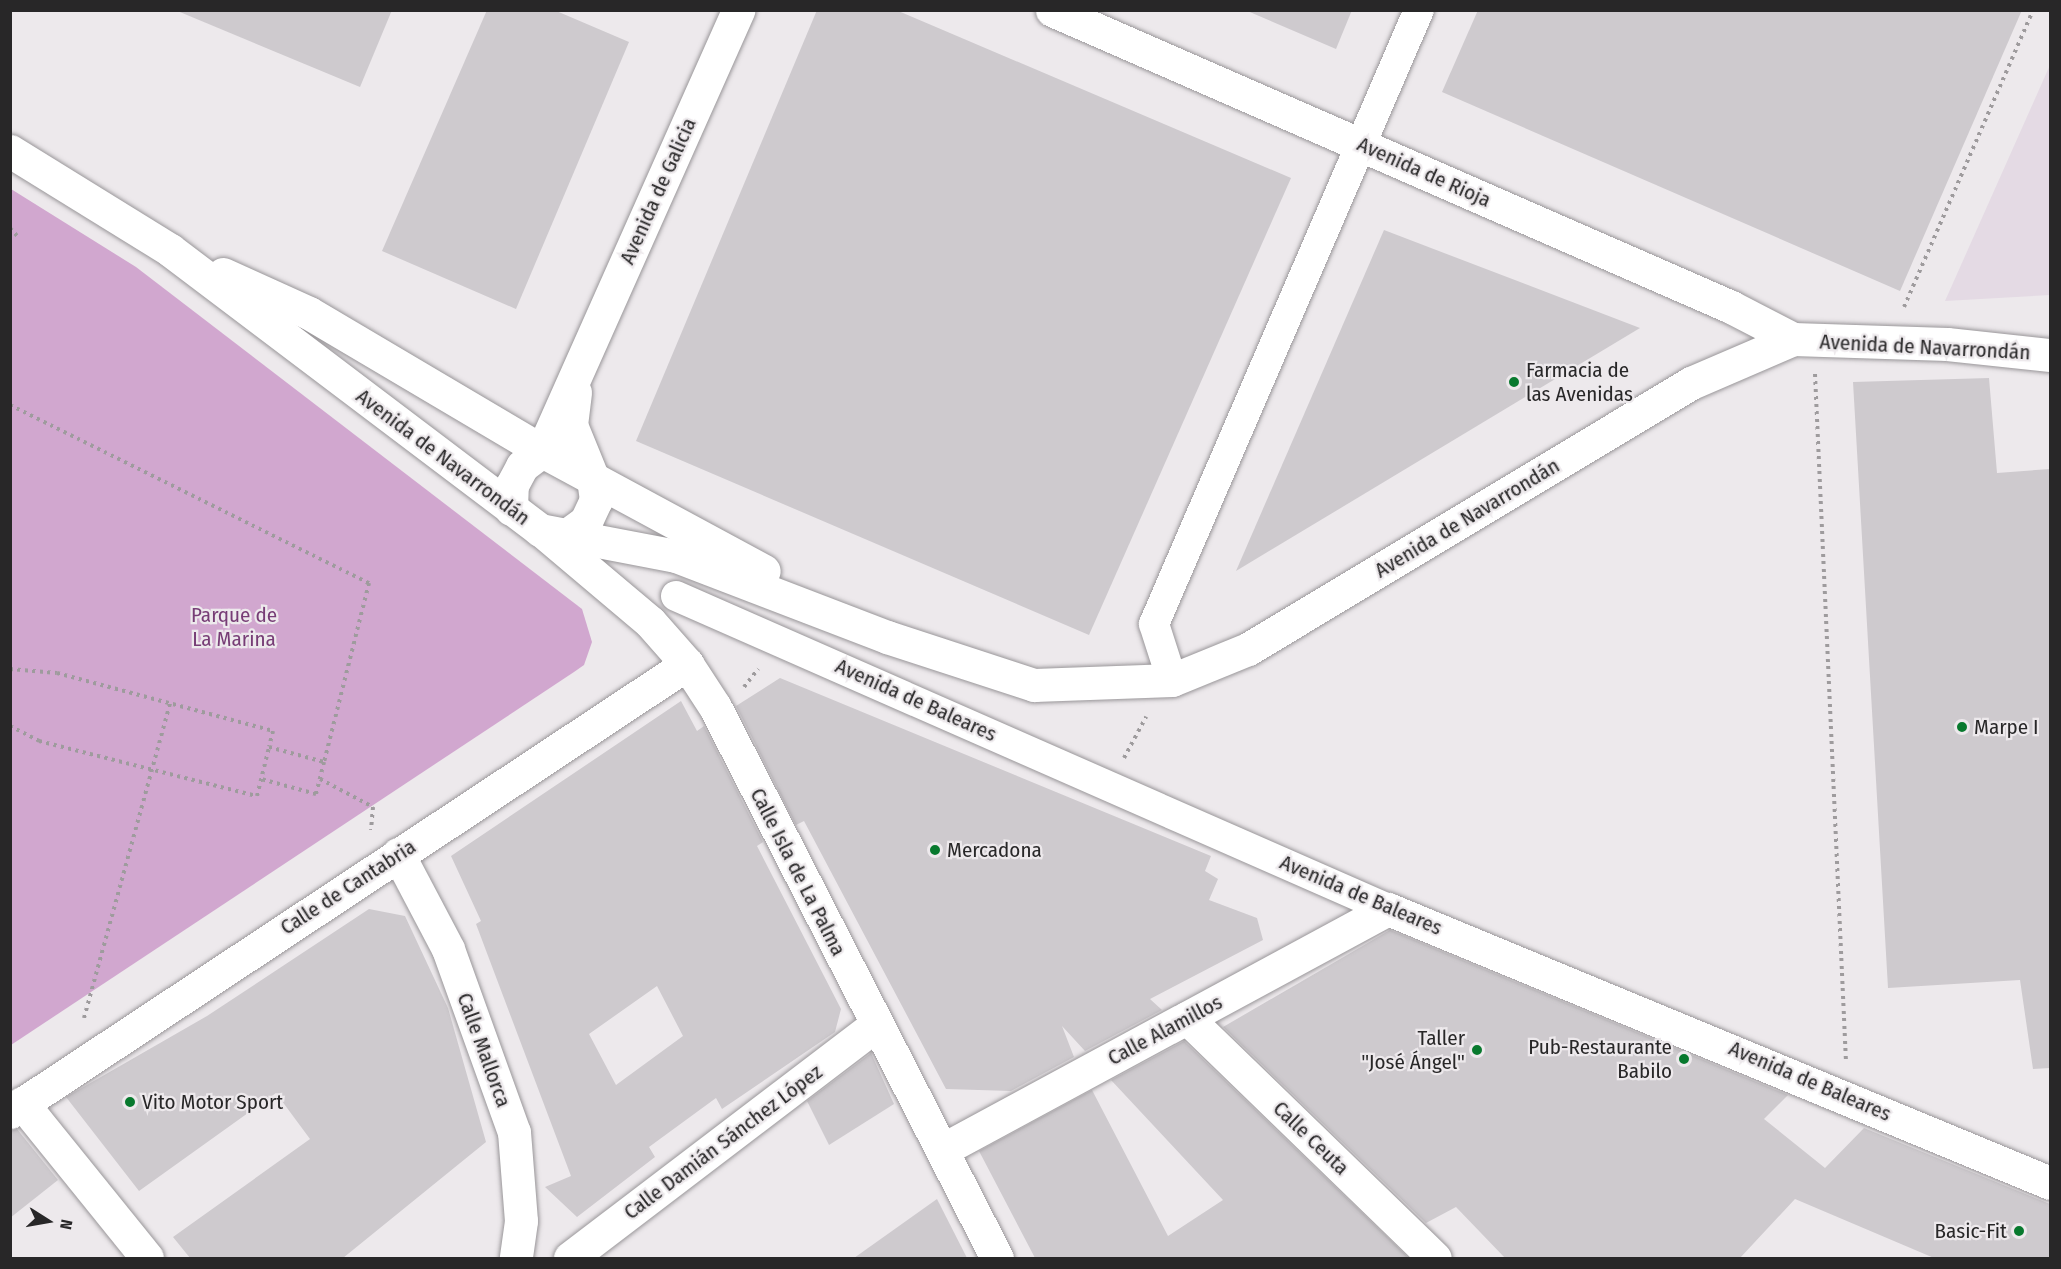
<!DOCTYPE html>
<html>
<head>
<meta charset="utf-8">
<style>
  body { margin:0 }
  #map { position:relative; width:2061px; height:1269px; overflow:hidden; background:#ede9ec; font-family:"Fira Sans Condensed",sans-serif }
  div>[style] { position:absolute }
  .built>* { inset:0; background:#e4dae4 }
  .green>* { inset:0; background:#d1a7cf }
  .building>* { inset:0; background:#cecace }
  .path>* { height:4px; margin-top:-2px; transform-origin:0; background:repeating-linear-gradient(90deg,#9e9b9d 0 3px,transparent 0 7.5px) }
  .roads { filter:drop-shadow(0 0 2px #999699) drop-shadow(0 0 2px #999699) }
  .pedestrian>* { height:30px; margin:-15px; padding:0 15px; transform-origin:15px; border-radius:15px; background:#fff }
  .minor>* { height:33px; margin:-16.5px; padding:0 16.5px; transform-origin:16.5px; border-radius:16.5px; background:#fff }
  .dots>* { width:16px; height:16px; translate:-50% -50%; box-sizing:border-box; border:3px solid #ede9ec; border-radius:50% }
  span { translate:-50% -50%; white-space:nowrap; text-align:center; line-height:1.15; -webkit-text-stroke:4.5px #ede9ec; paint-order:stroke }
  .street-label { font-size:21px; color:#282728 }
  .poi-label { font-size:21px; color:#282728 }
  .left { translate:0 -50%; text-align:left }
  .right { translate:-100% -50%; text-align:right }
  .park-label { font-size:21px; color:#773d76 }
  .frame { position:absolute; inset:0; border:12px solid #282728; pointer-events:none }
  .north { position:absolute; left:18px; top:1191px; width:60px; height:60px; -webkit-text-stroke:4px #ede9ec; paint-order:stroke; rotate:101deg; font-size:16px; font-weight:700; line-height:24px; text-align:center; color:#282728 }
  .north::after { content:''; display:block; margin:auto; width:21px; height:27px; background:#282728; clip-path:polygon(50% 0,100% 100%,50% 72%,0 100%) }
</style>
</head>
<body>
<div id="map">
  <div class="built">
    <i style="clip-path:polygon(2050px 65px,2050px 295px,1945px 301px)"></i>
  </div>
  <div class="green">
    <i style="clip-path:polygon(11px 189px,136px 267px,582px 609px,592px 642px,584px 665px,574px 672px,11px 1045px)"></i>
  </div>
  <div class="building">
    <i style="clip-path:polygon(175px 10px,392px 10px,360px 87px)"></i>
    <i style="clip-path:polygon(487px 10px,554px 10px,629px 42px,516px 309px,382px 251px)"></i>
    <i style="clip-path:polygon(817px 10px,896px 10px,1291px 178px,1089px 635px,636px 441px)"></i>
    <i style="clip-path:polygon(1245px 10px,1352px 10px,1336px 49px)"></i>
    <i style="clip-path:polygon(1478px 10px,2022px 10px,1900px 291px,1442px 92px)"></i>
    <i style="clip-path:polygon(1384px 230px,1640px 328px,1236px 571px)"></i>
    <i style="clip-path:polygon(1989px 378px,1997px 473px,2050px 469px,2050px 1068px,2033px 1069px,2020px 980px,1888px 988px,1853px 382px)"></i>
    <i style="clip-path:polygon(780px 678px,1211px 856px,1205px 871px,1218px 879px,1209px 900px,1257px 918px,1263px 940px,1150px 999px,1162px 1010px,1085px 1051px,1062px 1026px,1074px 1057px,1011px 1091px,946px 1089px,804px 821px,796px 825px,736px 706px)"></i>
    <i style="clip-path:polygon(evenodd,681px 701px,697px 731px,704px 726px,763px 842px,757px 846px,841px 1009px,835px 1032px,722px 1109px,716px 1098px,649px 1147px,655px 1157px,577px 1217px,545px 1187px,571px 1176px,476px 924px,481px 921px,451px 856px,681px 701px,657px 986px,683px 1036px,616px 1085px,589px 1034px,657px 986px)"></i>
    <i style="clip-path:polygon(369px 909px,405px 916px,448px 1008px,486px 1142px,343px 1258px,190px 1258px,173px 1237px,310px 1139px,276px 1093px,139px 1191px,66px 1097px,207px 1016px)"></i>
    <i style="clip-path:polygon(1390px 930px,1788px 1095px,1764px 1119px,1825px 1168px,1864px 1128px,2050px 1204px,2050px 1258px,1934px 1258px,1795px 1199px,1740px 1258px,1505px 1258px,1456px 1207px,1426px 1223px,1223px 1027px)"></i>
    <i style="clip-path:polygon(1184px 1041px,1409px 1258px,1035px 1258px,979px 1151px,1092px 1090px,1168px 1236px,1223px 1200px,1111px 1080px)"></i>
    <i style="clip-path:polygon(871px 1053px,894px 1104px,829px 1145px,807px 1101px)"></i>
    <i style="clip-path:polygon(17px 1129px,58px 1180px,10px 1218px,10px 1131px)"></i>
    <i style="clip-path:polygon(937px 1199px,967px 1258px,854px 1258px)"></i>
  </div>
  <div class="path">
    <i style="left:10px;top:228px;width:13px;rotate:48deg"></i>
    <i style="left:1904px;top:307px;width:324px;rotate:-66.5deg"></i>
    <i style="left:1815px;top:374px;width:688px;rotate:87.42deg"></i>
    <i style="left:10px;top:405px;width:401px;rotate:26.4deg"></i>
    <i style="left:369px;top:583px;width:185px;rotate:104.1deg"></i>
    <i style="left:10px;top:669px;width:47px;rotate:4.9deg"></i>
    <i style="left:57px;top:673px;width:224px;rotate:15deg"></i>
    <i style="left:273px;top:731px;width:16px;rotate:104deg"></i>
    <i style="left:269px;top:747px;width:57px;rotate:15.3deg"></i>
    <i style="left:324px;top:762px;width:33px;rotate:104deg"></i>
    <i style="left:316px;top:794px;width:57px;rotate:-164.7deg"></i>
    <i style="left:744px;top:687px;width:23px;rotate:-52deg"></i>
    <i style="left:10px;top:726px;width:33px;rotate:27deg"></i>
    <i style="left:39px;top:741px;width:225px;rotate:14.2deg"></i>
    <i style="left:257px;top:796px;width:50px;rotate:-76.2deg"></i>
    <i style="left:1124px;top:758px;width:47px;rotate:-61.8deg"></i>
    <i style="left:320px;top:779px;width:60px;rotate:27.8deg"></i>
    <i style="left:373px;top:807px;width:23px;rotate:95deg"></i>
    <i style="left:84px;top:1018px;width:326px;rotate:-74.7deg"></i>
  </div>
  <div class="roads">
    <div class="pedestrian">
      <i style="left:676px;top:596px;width:778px;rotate:23.73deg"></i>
      <i style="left:1172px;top:680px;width:59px;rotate:-107.8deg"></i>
      <i style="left:1154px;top:624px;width:669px;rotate:-66.66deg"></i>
    </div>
    <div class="minor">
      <i style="left:1052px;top:10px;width:741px;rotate:23.62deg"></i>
      <i style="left:1731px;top:307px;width:70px;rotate:27.3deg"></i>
      <i style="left:10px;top:151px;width:188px;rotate:31.7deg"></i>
      <i style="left:170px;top:250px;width:464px;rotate:37.1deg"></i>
      <i style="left:540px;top:530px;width:138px;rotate:10.8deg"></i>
      <i style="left:676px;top:556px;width:226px;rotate:21deg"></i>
      <i style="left:887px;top:637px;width:155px;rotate:18.1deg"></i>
      <i style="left:1034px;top:685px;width:138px;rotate:-2.1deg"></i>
      <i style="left:1172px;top:680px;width:82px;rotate:-22.2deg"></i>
      <i style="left:1248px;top:649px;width:517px;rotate:-30.98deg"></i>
      <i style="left:1691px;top:383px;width:111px;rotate:-23.3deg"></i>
      <i style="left:1793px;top:339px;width:154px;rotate:1.9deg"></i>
      <i style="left:1947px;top:344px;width:104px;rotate:6.1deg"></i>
      <i style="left:223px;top:274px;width:94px;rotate:24.4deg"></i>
      <i style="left:309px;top:313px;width:271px;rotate:30.6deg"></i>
      <i style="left:542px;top:451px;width:252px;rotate:28.4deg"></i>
      <i style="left:511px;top:509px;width:24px;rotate:-88deg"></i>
      <i style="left:512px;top:485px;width:21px;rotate:-62deg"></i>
      <i style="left:522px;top:466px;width:25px;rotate:-37deg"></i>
      <i style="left:542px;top:451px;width:483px;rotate:-66deg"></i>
      <i style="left:542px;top:531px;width:141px;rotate:40.1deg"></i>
      <i style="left:650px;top:622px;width:56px;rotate:48.6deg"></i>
      <i style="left:687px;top:664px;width:51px;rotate:56.9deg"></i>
      <i style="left:715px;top:707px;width:619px;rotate:62.9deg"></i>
      <i style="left:567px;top:535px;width:24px;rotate:-36deg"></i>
      <i style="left:586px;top:521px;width:23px;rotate:-65deg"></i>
      <i style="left:596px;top:500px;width:21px;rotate:-98deg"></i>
      <i style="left:593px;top:479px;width:58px;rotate:-112.2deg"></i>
      <i style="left:571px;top:425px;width:33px;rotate:-83deg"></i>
      <i style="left:398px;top:854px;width:107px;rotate:62.2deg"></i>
      <i style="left:448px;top:949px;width:195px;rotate:70.2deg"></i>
      <i style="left:514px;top:1132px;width:89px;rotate:85.5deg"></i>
      <i style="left:521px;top:1221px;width:37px;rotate:98deg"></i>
      <i style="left:1187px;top:1018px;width:345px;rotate:44.1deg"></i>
      <i style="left:22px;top:1103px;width:199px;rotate:51.1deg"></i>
      <i style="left:10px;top:1112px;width:812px;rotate:-33.49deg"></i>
      <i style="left:942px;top:1150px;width:507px;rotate:-28.38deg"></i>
      <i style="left:1388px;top:909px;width:716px;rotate:22.48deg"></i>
      <i style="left:570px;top:1258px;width:385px;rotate:-37.3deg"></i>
    </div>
  </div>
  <div class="dots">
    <i style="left:1514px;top:382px;background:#08792e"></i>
    <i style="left:1962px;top:727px;background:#08792e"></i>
    <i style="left:935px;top:850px;background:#08792e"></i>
    <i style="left:1477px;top:1050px;background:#08792e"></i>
    <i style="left:1684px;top:1059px;background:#08792e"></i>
    <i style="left:130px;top:1102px;background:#08792e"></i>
    <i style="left:2019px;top:1231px;background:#08792e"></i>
  </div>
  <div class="street-label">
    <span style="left:1424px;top:172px;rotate:24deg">Avenida de Rioja</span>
    <span style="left:658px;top:191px;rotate:-66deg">Avenida de Galicia</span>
    <span style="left:1925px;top:347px;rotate:3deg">Avenida de Navarrondán</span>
    <span style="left:443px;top:457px;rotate:37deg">Avenida de Navarrondán</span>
    <span style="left:1467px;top:518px;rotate:-31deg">Avenida de Navarrondán</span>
    <span style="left:916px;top:700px;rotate:24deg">Avenida de Baleares</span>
    <span style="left:798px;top:872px;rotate:63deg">Calle Isla de La Palma</span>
    <span style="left:348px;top:887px;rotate:-33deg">Calle de Cantabria</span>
    <span style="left:1361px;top:895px;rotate:23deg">Avenida de Baleares</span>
    <span style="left:1165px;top:1030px;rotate:-28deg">Calle Alamillos</span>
    <span style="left:484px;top:1050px;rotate:70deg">Calle Mallorca</span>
    <span style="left:1810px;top:1081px;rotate:23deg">Avenida de Baleares</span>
    <span style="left:1311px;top:1138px;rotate:44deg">Calle Ceuta</span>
    <span style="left:723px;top:1142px;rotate:-37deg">Calle Damián Sánchez López</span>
  </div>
  <div class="poi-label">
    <span class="left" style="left:1526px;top:382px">Farmacia de<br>las Avenidas</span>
    <span class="left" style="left:1974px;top:727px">Marpe I</span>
    <span class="left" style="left:947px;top:850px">Mercadona</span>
    <span class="right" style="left:1465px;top:1050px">Taller<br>"José Ángel"</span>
    <span class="right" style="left:1672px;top:1059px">Pub-Restaurante<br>Babilo</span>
    <span class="left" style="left:142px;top:1102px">Vito Motor Sport</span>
    <span class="right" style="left:2007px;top:1231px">Basic-Fit</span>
  </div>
  <div class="park-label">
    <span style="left:234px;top:627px">Parque de<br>La Marina</span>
  </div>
  <div class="frame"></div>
  <div class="north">N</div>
</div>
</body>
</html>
